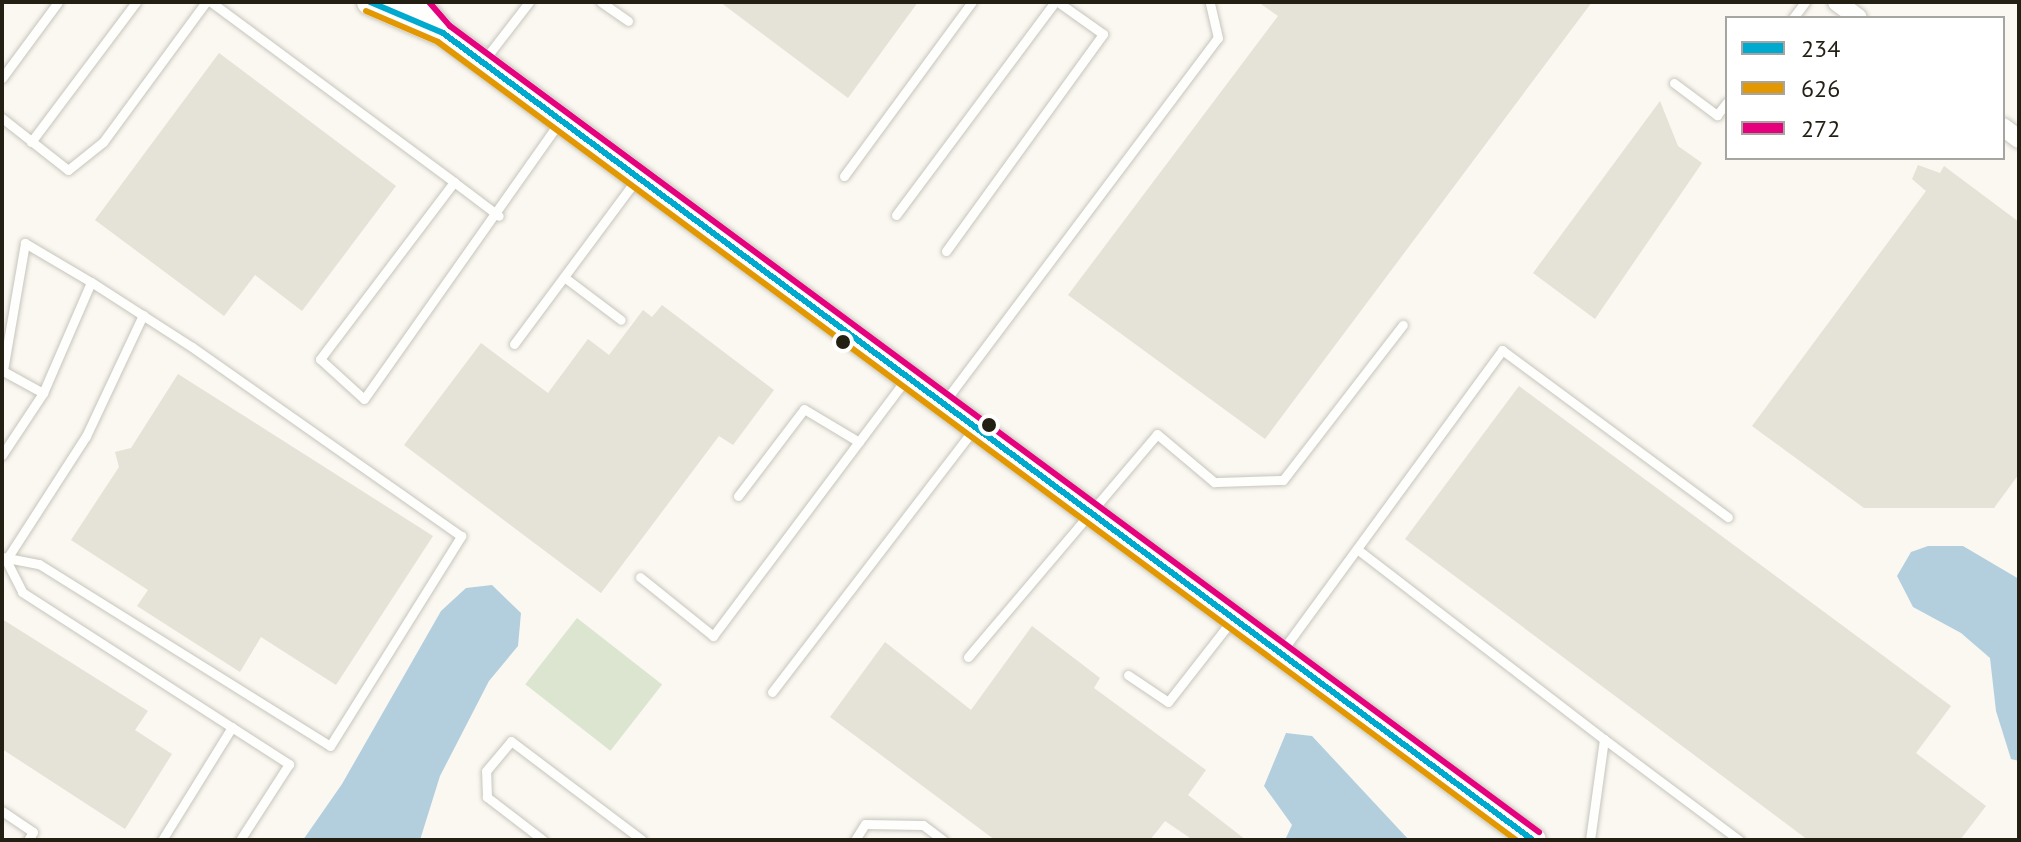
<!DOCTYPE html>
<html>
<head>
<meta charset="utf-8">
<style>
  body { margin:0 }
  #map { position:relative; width:2021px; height:842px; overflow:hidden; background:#faf8f1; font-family:"PT Sans",sans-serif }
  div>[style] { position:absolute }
  .green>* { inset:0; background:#dbe5d0; transform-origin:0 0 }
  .water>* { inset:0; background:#b3cfde }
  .building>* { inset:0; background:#e5e2d7 }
  .roads { filter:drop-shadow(0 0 2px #c7c5bc) drop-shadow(0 0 2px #c7c5bc) }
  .lane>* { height:9px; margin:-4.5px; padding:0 4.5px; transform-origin:4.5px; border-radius:4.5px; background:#fefefd }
  .street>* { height:18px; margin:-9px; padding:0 9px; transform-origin:9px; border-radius:9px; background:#fefefd }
  .secondary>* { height:26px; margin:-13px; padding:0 13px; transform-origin:13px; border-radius:13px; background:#fefefd }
  .bus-1>* { height:6px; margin:-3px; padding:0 3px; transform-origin:3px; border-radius:3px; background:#00a9ce }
  .bus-2>* { height:6px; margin:-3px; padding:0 3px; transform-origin:3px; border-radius:3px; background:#e29802 }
  .bus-3>* { height:6px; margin:-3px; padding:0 3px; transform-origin:3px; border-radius:3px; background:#e5007d }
  .dots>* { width:22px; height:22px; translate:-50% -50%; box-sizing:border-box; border:4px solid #fff; border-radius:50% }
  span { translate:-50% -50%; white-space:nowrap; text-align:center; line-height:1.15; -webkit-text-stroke:7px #fff; paint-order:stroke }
  .frame { position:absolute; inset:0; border:4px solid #231f13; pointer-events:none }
  .legend { position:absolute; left:1725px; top:16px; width:280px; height:144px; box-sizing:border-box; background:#fff; border:2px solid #a7a5a1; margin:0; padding:10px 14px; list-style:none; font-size:24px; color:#231f13 }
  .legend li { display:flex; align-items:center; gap:16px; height:40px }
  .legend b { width:40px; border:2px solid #a7a5a1 }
</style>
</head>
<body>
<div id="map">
  <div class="green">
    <i style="left:577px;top:618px;width:108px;height:84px;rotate:38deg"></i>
  </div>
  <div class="water">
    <i style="clip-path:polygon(1928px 546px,1963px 546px,2019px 579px,2019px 761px,2011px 759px,1996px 711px,1990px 658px,1961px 633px,1913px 607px,1897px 576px,1911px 552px)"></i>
    <i style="clip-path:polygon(492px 585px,521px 613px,518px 646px,489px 681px,440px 776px,420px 840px,303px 840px,342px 784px,441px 611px,466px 588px)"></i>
    <i style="clip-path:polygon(1286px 733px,1312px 736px,1409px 840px,1285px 840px,1292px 825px,1264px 786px)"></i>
  </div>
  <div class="building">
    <i style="clip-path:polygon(720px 2px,918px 2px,848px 98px)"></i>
    <i style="clip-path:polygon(1258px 2px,1592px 2px,1265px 439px,1068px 295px,1278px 16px)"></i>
    <i style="clip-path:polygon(219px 53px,396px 186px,302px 311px,255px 275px,224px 316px,95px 220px)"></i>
    <i style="clip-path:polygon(1660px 101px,1678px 146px,1702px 163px,1595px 319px,1533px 273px)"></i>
    <i style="clip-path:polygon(1918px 165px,1940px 173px,1944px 166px,2019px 222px,2019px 474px,1994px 508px,1864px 508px,1752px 426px,1926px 191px,1912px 179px)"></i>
    <i style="clip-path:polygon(662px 305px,774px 390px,733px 445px,719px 436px,601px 593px,404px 445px,481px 343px,548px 393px,588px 339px,609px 355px,643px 310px,652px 317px)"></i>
    <i style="clip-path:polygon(178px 374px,433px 536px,336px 685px,261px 637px,240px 672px,137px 606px,148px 590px,71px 540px,119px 467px,115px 452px,131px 448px)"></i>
    <i style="clip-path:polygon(1519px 386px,1951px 706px,1916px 753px,1986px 806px,1960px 840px,1808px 840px,1405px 539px)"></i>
    <i style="clip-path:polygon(2px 619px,148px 711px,135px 730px,172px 754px,125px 829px,2px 749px)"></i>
    <i style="clip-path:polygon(1032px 626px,1100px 678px,1094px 688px,1206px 770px,1188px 795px,1246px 840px,1193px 840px,1165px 821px,1150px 840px,995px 840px,830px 717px,885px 642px,971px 710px)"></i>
  </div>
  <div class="roads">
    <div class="lane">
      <i style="left:211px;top:2px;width:302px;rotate:36.5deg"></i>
      <i style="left:454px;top:182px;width:222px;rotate:127.1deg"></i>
      <i style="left:320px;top:359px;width:59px;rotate:42.3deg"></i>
      <i style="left:364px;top:399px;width:338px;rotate:-54.8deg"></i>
      <i style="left:601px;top:2px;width:33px;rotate:35deg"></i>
      <i style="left:1793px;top:18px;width:20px;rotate:-53deg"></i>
      <i style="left:485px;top:59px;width:72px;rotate:-52.3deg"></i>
      <i style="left:2px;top:78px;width:94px;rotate:-53.6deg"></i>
      <i style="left:1674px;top:83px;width:54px;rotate:36.7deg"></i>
      <i style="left:1717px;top:115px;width:16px;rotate:-52deg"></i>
      <i style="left:2px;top:118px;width:84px;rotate:38.2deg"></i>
      <i style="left:68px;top:170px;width:45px;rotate:-38.7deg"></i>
      <i style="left:103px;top:142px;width:174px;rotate:-53.7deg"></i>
      <i style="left:31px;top:142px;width:175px;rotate:-53.1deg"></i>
      <i style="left:844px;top:176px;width:216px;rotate:-53.7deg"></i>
      <i style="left:454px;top:182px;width:56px;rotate:37.1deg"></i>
      <i style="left:896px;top:215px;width:266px;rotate:-53.3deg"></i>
      <i style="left:946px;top:251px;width:268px;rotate:-54.1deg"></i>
      <i style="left:1103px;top:34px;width:55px;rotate:-144.6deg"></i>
      <i style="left:564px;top:277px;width:71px;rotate:37deg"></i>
      <i style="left:143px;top:315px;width:134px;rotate:115.2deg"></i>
      <i style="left:86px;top:436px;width:148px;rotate:122.8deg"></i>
      <i style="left:6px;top:560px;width:36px;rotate:63deg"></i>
      <i style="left:22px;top:592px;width:318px;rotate:32.8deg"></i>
      <i style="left:289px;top:764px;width:90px;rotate:122.8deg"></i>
      <i style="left:514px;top:344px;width:204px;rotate:-53.4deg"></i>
      <i style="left:945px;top:401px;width:454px;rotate:-53.1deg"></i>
      <i style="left:1218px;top:38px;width:37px;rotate:-103deg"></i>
      <i style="left:2px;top:455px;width:74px;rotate:-56.5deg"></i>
      <i style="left:738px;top:496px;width:109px;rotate:-52.8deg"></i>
      <i style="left:804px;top:409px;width:64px;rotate:31deg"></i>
      <i style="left:1357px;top:549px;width:312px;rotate:37.6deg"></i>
      <i style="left:1604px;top:739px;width:102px;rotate:97.9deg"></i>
      <i style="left:2px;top:557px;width:38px;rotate:11deg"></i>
      <i style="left:39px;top:564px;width:343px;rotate:32deg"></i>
      <i style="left:330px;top:746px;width:248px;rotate:-58deg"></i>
      <i style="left:461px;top:536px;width:329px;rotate:-144.9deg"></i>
      <i style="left:192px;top:347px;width:120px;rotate:-147.2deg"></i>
      <i style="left:91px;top:282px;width:77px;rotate:-149.4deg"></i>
      <i style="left:25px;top:243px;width:130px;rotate:99.8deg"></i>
      <i style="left:3px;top:371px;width:46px;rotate:28.8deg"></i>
      <i style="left:43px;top:393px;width:121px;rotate:-66.6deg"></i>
      <i style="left:640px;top:577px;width:94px;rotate:38.9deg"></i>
      <i style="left:713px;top:636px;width:320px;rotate:-53.1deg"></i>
      <i style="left:1282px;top:651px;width:373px;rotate:-53.8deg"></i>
      <i style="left:1502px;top:350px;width:281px;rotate:36.5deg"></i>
      <i style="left:968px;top:657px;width:292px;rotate:-49.7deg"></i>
      <i style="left:1157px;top:434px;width:75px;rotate:40.1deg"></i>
      <i style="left:1214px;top:482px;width:69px;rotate:-1.7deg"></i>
      <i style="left:1283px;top:480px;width:196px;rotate:-52.3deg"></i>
      <i style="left:1128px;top:675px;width:48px;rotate:34deg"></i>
      <i style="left:1168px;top:702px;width:104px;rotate:-52deg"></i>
      <i style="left:772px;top:692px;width:330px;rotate:-52.5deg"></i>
      <i style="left:1604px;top:739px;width:169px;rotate:36.8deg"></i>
      <i style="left:2px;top:811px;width:37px;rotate:34deg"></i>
      <i style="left:33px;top:832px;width:9px;rotate:122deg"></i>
      <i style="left:162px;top:840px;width:133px;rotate:-58.2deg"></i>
      <i style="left:543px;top:840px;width:71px;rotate:-142.5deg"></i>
      <i style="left:487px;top:797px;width:26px;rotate:-92deg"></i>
      <i style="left:486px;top:771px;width:39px;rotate:-50deg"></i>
      <i style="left:511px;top:741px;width:164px;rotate:37.1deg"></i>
      <i style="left:855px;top:840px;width:19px;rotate:-58deg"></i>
      <i style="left:865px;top:824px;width:58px;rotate:1deg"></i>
      <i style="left:923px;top:825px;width:25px;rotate:37deg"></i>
    </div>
    <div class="street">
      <i style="left:1837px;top:2px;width:26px;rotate:37deg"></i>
      <i style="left:2003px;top:127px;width:20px;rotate:37deg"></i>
    </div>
    <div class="secondary">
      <i style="left:370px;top:2px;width:76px;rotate:23.2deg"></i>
      <i style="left:416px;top:2px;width:41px;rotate:48.9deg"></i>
      <i style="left:443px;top:33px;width:1356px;rotate:36.52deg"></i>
    </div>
  </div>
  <div class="bus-1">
    <i style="left:370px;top:2px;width:79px;rotate:23deg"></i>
    <i style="left:443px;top:33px;width:1356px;rotate:36.52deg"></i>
  </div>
  <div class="bus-2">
    <i style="left:366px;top:11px;width:78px;rotate:23.3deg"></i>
    <i style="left:438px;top:42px;width:1341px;rotate:36.51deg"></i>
  </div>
  <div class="bus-3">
    <i style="left:429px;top:2px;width:32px;rotate:49deg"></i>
    <i style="left:450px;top:26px;width:1355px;rotate:36.51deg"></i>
  </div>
  <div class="dots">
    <i style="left:843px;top:342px;background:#231f13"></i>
    <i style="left:989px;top:425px;background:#231f13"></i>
  </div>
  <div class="frame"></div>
  <ul class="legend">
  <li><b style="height:10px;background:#00a9ce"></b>234</li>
  <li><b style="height:10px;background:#e29802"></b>626</li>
  <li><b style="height:10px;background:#e5007d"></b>272</li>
  </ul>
</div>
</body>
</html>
